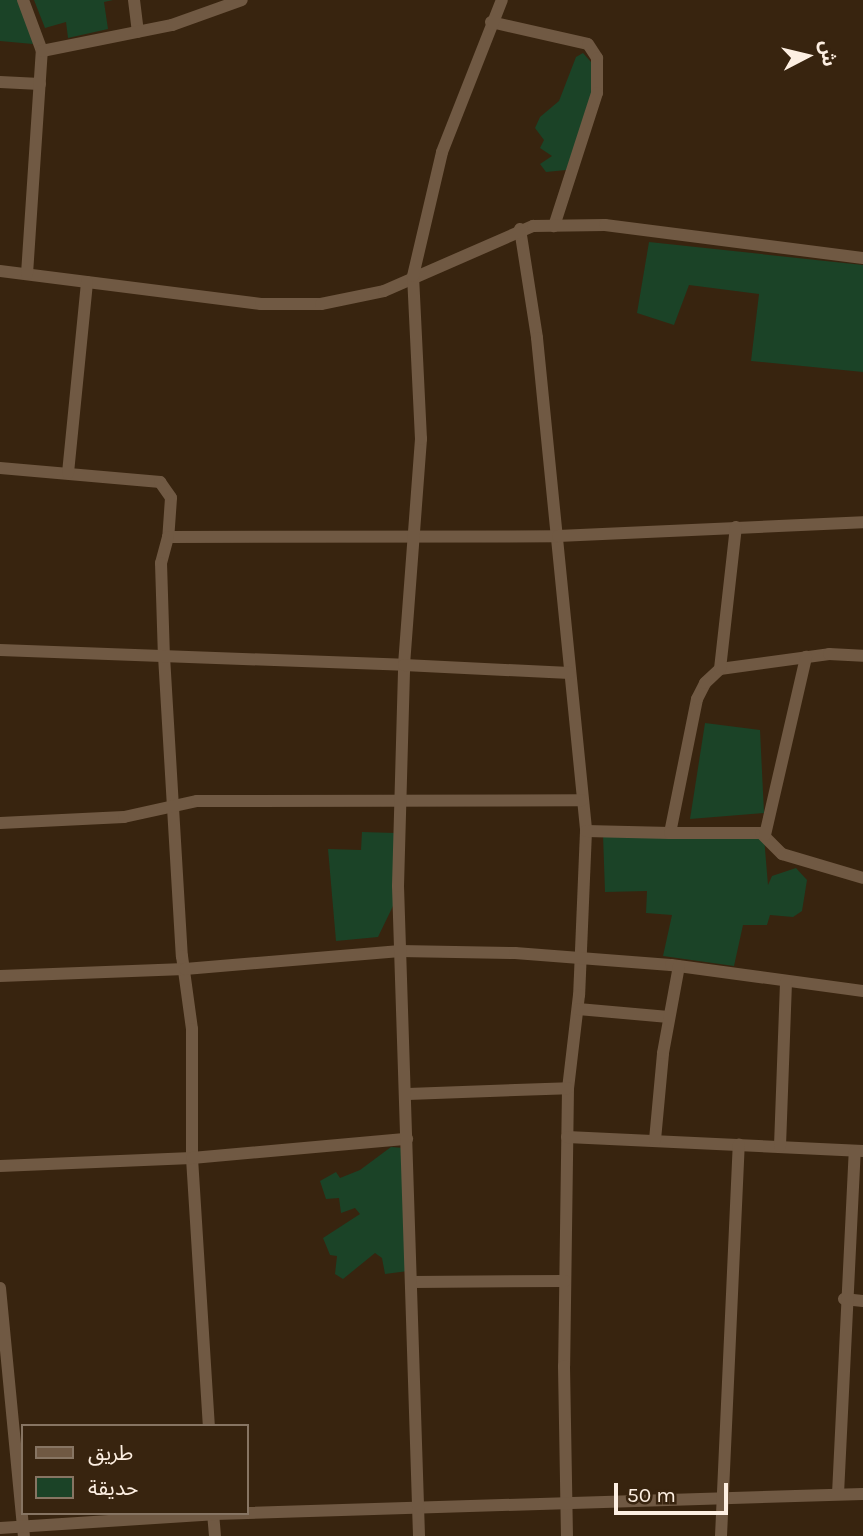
<!DOCTYPE html>
<html>
<head>
<meta charset="utf-8">
<style>
  body { margin:0 }
  #map { position:relative; width:863px; height:1536px; overflow:hidden; background:#38240f; font-family:Karla,"Noto Sans Arabic",sans-serif }
  div>[style] { position:absolute }
  .green>* { inset:0; background:#1b4327 }
  .minor>* { height:12px; margin:-6px; padding:0 6px; transform-origin:6px; border-radius:6px; background:#705943 }
  span { translate:-50% -50%; white-space:nowrap; text-align:center; line-height:1.15; -webkit-text-stroke:6px #38240f; paint-order:stroke }
  .legend { position:absolute; left:21px; top:1424px; width:228px; height:91px; box-sizing:border-box; background:#38240f; border:2px solid #877563; margin:0; padding:9px 12px; list-style:none; font-size:21px; color:#fdefe2 }
  .legend li { display:flex; align-items:center; gap:14px; height:35px }
  .legend b { width:35px; border:2px solid #877563 }
  .north { position:absolute; left:772px; top:21px; width:70px; height:70px; -webkit-text-stroke:5px #38240f; paint-order:stroke; rotate:83deg; font-size:19px; font-weight:700; line-height:28px; text-align:center; color:#fdefe2 }
  .north::after { content:''; display:block; margin:auto; width:24px; height:32px; background:#fdefe2; clip-path:polygon(50% 0,100% 100%,50% 72%,0 100%) }
  .scale { position:absolute; left:614px; top:1483px; width:114px; height:32px; box-sizing:border-box; border:4px solid #fdefe2; border-top:0; padding-left:9px; font-size:21px; line-height:24px; white-space:nowrap; color:#fdefe2; -webkit-text-stroke:5px #38240f; paint-order:stroke }
</style>
</head>
<body>
<div id="map">
  <div class="green">
    <i style="clip-path:polygon(0 0,25px 0,33px 44px,0 41px)"></i>
    <i style="clip-path:polygon(34px 0,113px 0,104px 2px,108px 29px,68px 38px,66px 22px,45px 28px)"></i>
    <i style="clip-path:polygon(583px 53px,599px 71px,575px 146px,566px 170px,546px 172px,540px 164px,552px 156px,540px 148px,544px 140px,535px 128px,540px 117px,559px 101px,576px 57px)"></i>
    <i style="clip-path:polygon(649px 242px,863px 265px,863px 372px,751px 361px,759px 294px,689px 285px,674px 325px,637px 313px)"></i>
    <i style="clip-path:polygon(705px 723px,760px 730px,764px 813px,690px 819px)"></i>
    <i style="clip-path:polygon(362px 832px,395px 833px,393px 906px,378px 937px,336px 941px,328px 849px,361px 850px)"></i>
    <i style="clip-path:polygon(603px 835px,764px 837px,768px 885px,772px 876px,796px 868px,807px 880px,802px 911px,793px 917px,770px 915px,767px 925px,743px 925px,734px 966px,663px 956px,672px 915px,646px 913px,647px 891px,605px 892px)"></i>
    <i style="clip-path:polygon(391px 1147px,404px 1148px,408px 1271px,385px 1274px,382px 1258px,375px 1253px,343px 1279px,335px 1274px,337px 1256px,330px 1255px,323px 1238px,360px 1214px,355px 1208px,341px 1213px,339px 1198px,326px 1199px,320px 1181px,336px 1172px,340px 1178px,360px 1170px)"></i>
  </div>
  <div class="minor">
    <i style="left:23px;top:0;width:54px;rotate:69.6deg"></i>
    <i style="left:134px;top:0;width:32px;rotate:83deg"></i>
    <i style="left:491px;top:22px;width:99px;rotate:12.8deg"></i>
    <i style="left:588px;top:44px;width:17px;rotate:57deg"></i>
    <i style="left:597px;top:58px;width:35px;rotate:90deg"></i>
    <i style="left:597px;top:93px;width:140px;rotate:107.9deg"></i>
    <i style="left:0;top:82px;width:40px;rotate:2.9deg"></i>
    <i style="left:520px;top:229px;width:110px;rotate:81.1deg"></i>
    <i style="left:537px;top:338px;width:495px;rotate:84.3deg"></i>
    <i style="left:586px;top:831px;width:164px;rotate:92.4deg"></i>
    <i style="left:579px;top:995px;width:94px;rotate:96.7deg"></i>
    <i style="left:568px;top:1088px;width:278px;rotate:90.8deg"></i>
    <i style="left:564px;top:1366px;width:170px;rotate:89deg"></i>
    <i style="left:0;top:271px;width:263px;rotate:7.2deg"></i>
    <i style="left:261px;top:304px;width:60px"></i>
    <i style="left:321px;top:304px;width:64px;rotate:-11.7deg"></i>
    <i style="left:384px;top:291px;width:163px;rotate:-23.6deg"></i>
    <i style="left:533px;top:226px;width:72px;rotate:-0.8deg"></i>
    <i style="left:605px;top:225px;width:260px;rotate:7.3deg"></i>
    <i style="left:27px;top:274px;width:224px;rotate:-86.2deg"></i>
    <i style="left:42px;top:51px;width:133px;rotate:-11.3deg"></i>
    <i style="left:172px;top:25px;width:74px;rotate:-19.7deg"></i>
    <i style="left:0;top:468px;width:161px;rotate:5deg"></i>
    <i style="left:160px;top:482px;width:19px;rotate:55deg"></i>
    <i style="left:171px;top:498px;width:39px;rotate:94deg"></i>
    <i style="left:168px;top:537px;width:390px;rotate:-0.1deg"></i>
    <i style="left:558px;top:536px;width:305px;rotate:-2.6deg"></i>
    <i style="left:68px;top:473px;width:192px;rotate:-84.3deg"></i>
    <i style="left:168px;top:537px;width:27px;rotate:105deg"></i>
    <i style="left:161px;top:563px;width:93px;rotate:88.2deg"></i>
    <i style="left:164px;top:656px;width:301px;rotate:86.6deg"></i>
    <i style="left:182px;top:956px;width:74px;rotate:82.2deg"></i>
    <i style="left:192px;top:1029px;width:129px;rotate:90deg"></i>
    <i style="left:192px;top:1158px;width:269px;rotate:86.4deg"></i>
    <i style="left:0;top:650px;width:404px;rotate:2.1deg"></i>
    <i style="left:404px;top:665px;width:227px;rotate:-85.7deg"></i>
    <i style="left:421px;top:439px;width:163px;rotate:-92.8deg"></i>
    <i style="left:413px;top:276px;width:127px;rotate:-76.8deg"></i>
    <i style="left:442px;top:152px;width:163px;rotate:-68.5deg"></i>
    <i style="left:720px;top:669px;width:110px;rotate:-7.8deg"></i>
    <i style="left:829px;top:654px;width:34px;rotate:3deg"></i>
    <i style="left:0;top:823px;width:124px;rotate:-2.8deg"></i>
    <i style="left:124px;top:817px;width:75px;rotate:-12.4deg"></i>
    <i style="left:197px;top:801px;width:385px;rotate:-0.1deg"></i>
    <i style="left:586px;top:831px;width:84px;rotate:1.4deg"></i>
    <i style="left:670px;top:833px;width:137px;rotate:-78.6deg"></i>
    <i style="left:697px;top:699px;width:18px;rotate:-63deg"></i>
    <i style="left:705px;top:683px;width:21px;rotate:-43deg"></i>
    <i style="left:720px;top:669px;width:143px;rotate:-83.6deg"></i>
    <i style="left:670px;top:833px;width:91px"></i>
    <i style="left:761px;top:833px;width:30px;rotate:45deg"></i>
    <i style="left:782px;top:854px;width:84px;rotate:16.5deg"></i>
    <i style="left:765px;top:835px;width:183px;rotate:-77deg"></i>
    <i style="left:0;top:976px;width:185px;rotate:-2.2deg"></i>
    <i style="left:185px;top:969px;width:216px;rotate:-4.8deg"></i>
    <i style="left:400px;top:951px;width:115px;rotate:1deg"></i>
    <i style="left:515px;top:953px;width:156px;rotate:4.4deg"></i>
    <i style="left:671px;top:965px;width:194px;rotate:7.7deg"></i>
    <i style="left:578px;top:1009px;width:91px;rotate:5deg"></i>
    <i style="left:408px;top:1094px;width:160px;rotate:-2.1deg"></i>
    <i style="left:567px;top:1137px;width:296px;rotate:2.7deg"></i>
    <i style="left:655px;top:1140px;width:87px;rotate:-84.7deg"></i>
    <i style="left:663px;top:1053px;width:88px;rotate:-79.6deg"></i>
    <i style="left:780px;top:1146px;width:164px;rotate:-87.9deg"></i>
    <i style="left:0;top:1166px;width:192px;rotate:-2.4deg"></i>
    <i style="left:192px;top:1158px;width:216px;rotate:-5.1deg"></i>
    <i style="left:412px;top:1282px;width:153px;rotate:-0.4deg"></i>
    <i style="left:0;top:1288px;width:249px;rotate:84.5deg"></i>
    <i style="left:844px;top:1299px;width:19px;rotate:6deg"></i>
    <i style="left:838px;top:1494px;width:343px;rotate:-87.2deg"></i>
    <i style="left:213px;top:1513px;width:23px;rotate:85deg"></i>
    <i style="left:0;top:1528px;width:214px;rotate:-3.7deg"></i>
    <i style="left:214px;top:1514px;width:649px;rotate:-1.77deg"></i>
    <i style="left:419px;top:1536px;width:650px;rotate:-91.85deg"></i>
    <i style="left:398px;top:886px;width:221px;rotate:-88.4deg"></i>
    <i style="left:404px;top:665px;width:166px;rotate:2.8deg"></i>
    <i style="left:721px;top:1536px;width:392px;rotate:-87.4deg"></i>
  </div>
  <ul class="legend">
  <li><b style="height:9px;background:#705943"></b>طريق</li>
  <li><b style="height:19px;background:#1b4327"></b>حديقة</li>
  </ul>
  <div class="north">ش</div>
  <div class="scale">50 m</div>
</div>
</body>
</html>
